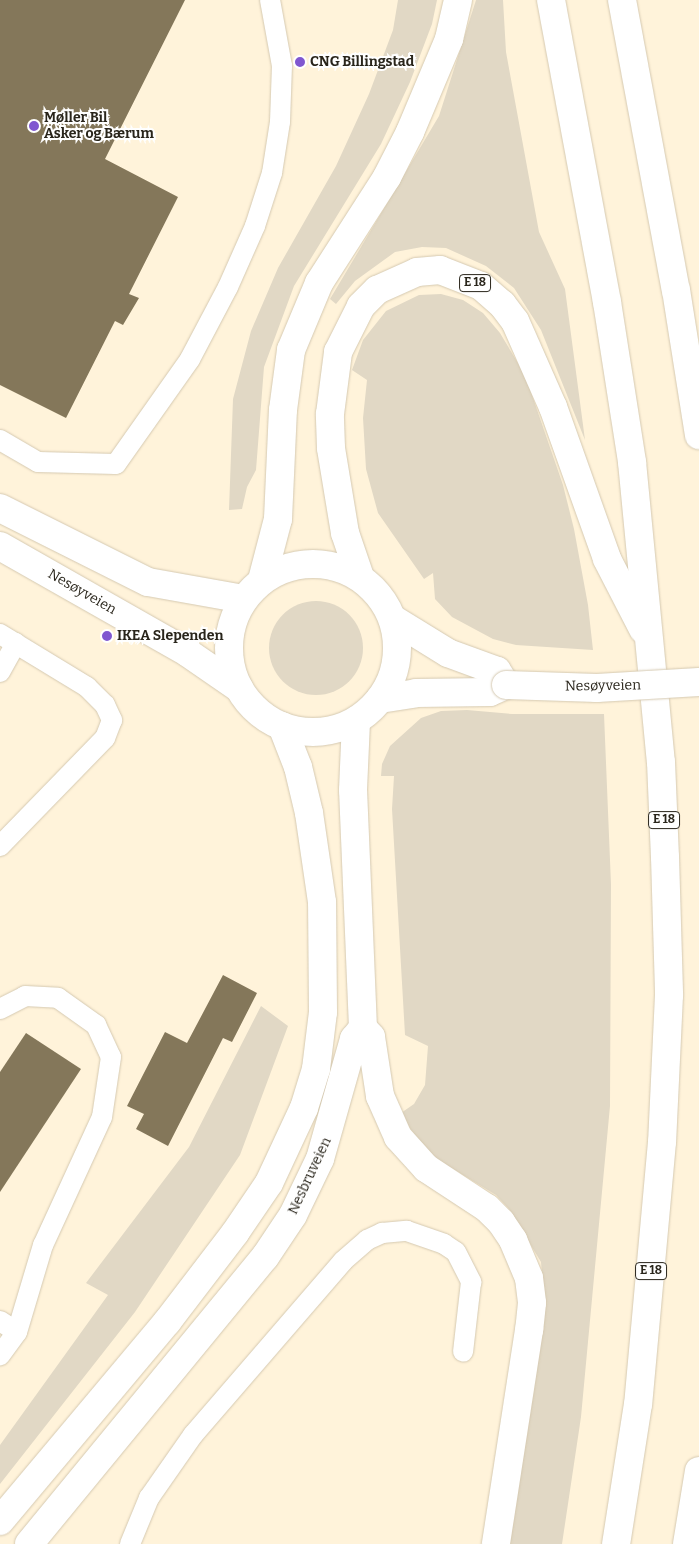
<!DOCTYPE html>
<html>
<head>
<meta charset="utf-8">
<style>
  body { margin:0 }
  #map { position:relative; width:699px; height:1544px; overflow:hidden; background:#fff3da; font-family:Bitter,serif }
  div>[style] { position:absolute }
  .green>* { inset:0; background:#e1d8c5 }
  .round { border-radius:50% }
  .building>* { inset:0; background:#84775a }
  .roads { filter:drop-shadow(0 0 1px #d5c9b1) drop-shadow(0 0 1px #d5c9b1) }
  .lane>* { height:20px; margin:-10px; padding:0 10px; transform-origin:10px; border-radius:10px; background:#fff }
  .street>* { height:28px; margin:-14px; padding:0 14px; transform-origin:14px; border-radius:14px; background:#fff }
  .secondary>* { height:28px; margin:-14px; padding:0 14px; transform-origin:14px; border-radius:14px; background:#fff }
  .secondary>.ring { margin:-14px; padding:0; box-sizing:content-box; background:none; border:28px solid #fff; border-radius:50% }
  .highway>* { height:28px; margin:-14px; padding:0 14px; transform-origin:14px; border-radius:14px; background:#fff }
  .bridges { filter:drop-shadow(0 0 1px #d5c9b1) drop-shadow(0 0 1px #d5c9b1) }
  .secondary-bridge>* { height:28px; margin:-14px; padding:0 14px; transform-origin:14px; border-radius:14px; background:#fff }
  .dots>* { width:14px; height:14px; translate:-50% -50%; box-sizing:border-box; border:2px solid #fff; border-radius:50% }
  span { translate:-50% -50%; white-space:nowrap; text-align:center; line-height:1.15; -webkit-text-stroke:4px #fff; paint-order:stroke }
  .shield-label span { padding:1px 4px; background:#fff; border:1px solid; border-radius:4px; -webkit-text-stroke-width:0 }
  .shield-label { font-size:12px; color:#29251b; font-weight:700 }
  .poi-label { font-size:14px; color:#29251b; font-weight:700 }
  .left { translate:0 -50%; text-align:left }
  .street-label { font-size:14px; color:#29251b }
</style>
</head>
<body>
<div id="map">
  <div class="green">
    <i style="clip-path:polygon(398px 0,437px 0,432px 24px,410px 82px,381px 144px,294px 286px,264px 367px,256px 470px,247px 487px,242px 509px,229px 510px,233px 399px,251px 331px,278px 268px,336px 166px,369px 94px,393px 30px)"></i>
    <i style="clip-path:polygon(476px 0,503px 0,506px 52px,539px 232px,565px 289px,585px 440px,541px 330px,514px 288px,486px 266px,446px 248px,422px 247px,395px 252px,355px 281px,336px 304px,330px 299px,439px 116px)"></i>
    <i style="clip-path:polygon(441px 294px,463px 300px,483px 313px,500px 333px,525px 375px,563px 485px,574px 529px,588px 605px,593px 650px,516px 645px,493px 639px,452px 617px,435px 599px,433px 573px,424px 579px,378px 513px,366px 469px,363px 418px,367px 380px,352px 370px,363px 340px,386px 311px,419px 295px)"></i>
    <i class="round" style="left:269px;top:601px;width:94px;height:94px"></i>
    <i style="clip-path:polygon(467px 710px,512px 714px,604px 714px,611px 884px,610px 1106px,581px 1417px,562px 1544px,507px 1544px,544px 1296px,541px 1262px,509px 1209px,496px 1195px,435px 1158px,411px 1130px,401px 1113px,414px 1104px,425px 1085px,428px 1046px,405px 1035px,392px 809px,394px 776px,381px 776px,382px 764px,390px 746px,421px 718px,441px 711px)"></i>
    <i style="clip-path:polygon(261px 1006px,288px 1026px,240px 1155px,135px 1312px,0 1484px,0 1445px,108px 1295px,86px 1283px,189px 1147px)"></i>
  </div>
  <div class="building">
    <i style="clip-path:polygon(0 0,185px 0,105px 159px,178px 197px,129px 294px,139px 298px,123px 325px,115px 321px,66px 418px,0 385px)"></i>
    <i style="clip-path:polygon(223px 975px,257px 993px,232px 1042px,223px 1038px,168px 1146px,136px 1129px,144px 1114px,127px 1106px,165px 1032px,187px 1043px)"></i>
    <i style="clip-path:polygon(26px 1033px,81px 1069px,0 1192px,0 1072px)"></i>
  </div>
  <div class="roads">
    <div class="lane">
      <i style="left:0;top:440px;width:44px;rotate:30.1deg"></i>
      <i style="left:38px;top:462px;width:78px;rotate:1.5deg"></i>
      <i style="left:116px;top:464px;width:128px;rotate:-54.8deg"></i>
      <i style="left:190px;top:359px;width:81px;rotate:-62.2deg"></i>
      <i style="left:228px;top:287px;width:67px;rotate:-66.1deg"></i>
      <i style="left:255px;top:226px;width:56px;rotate:-72.2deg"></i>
      <i style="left:272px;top:173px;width:52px;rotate:-81.1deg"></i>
      <i style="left:280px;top:122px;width:56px;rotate:-88deg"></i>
      <i style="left:282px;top:66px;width:67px;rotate:-100.3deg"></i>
      <i style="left:0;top:634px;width:102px;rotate:31.3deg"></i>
      <i style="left:87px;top:687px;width:25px;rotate:45deg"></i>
      <i style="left:105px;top:705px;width:17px;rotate:65deg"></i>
      <i style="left:112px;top:720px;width:19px;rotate:111deg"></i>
      <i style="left:105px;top:738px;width:151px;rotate:134.2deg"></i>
      <i style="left:0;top:672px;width:33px;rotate:-61deg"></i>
      <i style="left:0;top:1009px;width:28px;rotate:-27deg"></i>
      <i style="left:25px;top:996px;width:33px;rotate:3deg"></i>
      <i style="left:58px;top:998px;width:47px;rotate:35.4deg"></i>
      <i style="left:96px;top:1025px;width:35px;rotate:65deg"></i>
      <i style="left:111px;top:1057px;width:61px;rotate:98.5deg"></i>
      <i style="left:102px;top:1117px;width:141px;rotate:114.7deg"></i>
      <i style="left:43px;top:1245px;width:91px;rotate:106.6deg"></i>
      <i style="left:0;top:1321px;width:20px;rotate:33deg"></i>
      <i style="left:17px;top:1332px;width:29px;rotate:126deg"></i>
      <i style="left:130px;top:1544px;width:50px;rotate:-67.6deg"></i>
      <i style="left:149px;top:1498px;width:77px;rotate:-55.1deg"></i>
      <i style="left:193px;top:1435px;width:230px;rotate:-49.2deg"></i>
      <i style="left:343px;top:1261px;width:32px;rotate:-41deg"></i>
      <i style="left:367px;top:1240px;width:17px;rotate:-25deg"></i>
      <i style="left:382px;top:1233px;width:25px;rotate:-5deg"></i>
      <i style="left:407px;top:1231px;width:39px;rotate:19deg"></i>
      <i style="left:444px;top:1244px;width:14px;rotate:34deg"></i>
      <i style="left:456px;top:1252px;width:34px;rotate:63deg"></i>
      <i style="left:471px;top:1282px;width:70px;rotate:96.5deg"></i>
    </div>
    <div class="street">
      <i style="left:363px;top:1028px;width:12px;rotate:48deg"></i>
      <i style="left:371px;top:1037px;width:60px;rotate:81.3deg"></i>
      <i style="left:380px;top:1096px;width:45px;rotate:66.3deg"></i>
      <i style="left:398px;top:1137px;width:42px;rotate:47.9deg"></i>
      <i style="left:426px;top:1168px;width:73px;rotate:33.3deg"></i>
      <i style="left:487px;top:1208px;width:20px;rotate:45deg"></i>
      <i style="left:501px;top:1222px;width:22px;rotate:56deg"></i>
      <i style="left:513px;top:1240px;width:41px;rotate:67.2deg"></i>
      <i style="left:529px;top:1278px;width:25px;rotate:83deg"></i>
      <i style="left:532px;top:1303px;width:27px;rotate:96deg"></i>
      <i style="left:529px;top:1330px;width:217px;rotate:98.8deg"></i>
    </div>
    <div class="secondary">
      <i style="left:0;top:508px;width:165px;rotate:26.6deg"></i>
      <i style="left:148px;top:582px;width:97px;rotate:10.1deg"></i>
      <i style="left:0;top:546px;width:216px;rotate:29.6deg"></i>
      <i style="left:188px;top:653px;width:62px;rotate:34.5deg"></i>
      <i class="ring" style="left:229px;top:564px;width:140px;height:140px"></i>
      <i style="left:380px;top:699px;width:36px;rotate:-9deg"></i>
      <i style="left:416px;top:693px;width:74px;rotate:-0.8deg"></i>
      <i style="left:490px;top:692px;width:17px;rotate:-24deg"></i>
      <i style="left:506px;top:685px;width:17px;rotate:-123deg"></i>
      <i style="left:497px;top:671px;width:52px;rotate:-159.8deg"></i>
      <i style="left:448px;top:653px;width:65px;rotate:-148.3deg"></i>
      <i style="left:0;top:1521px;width:260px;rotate:-50deg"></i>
      <i style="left:167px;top:1322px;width:112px;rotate:-52.6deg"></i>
      <i style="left:235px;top:1233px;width:60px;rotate:-55.8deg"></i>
      <i style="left:269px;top:1183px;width:83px;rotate:-65deg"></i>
      <i style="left:304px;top:1108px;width:41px;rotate:-72.9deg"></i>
      <i style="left:316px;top:1069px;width:57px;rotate:-83deg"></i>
      <i style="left:323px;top:1012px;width:110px;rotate:-90.5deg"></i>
      <i style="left:322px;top:902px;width:90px;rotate:-98.3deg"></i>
      <i style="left:309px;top:813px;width:47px;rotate:-103.4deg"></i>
      <i style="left:298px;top:767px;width:44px;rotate:-111.3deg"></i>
      <i style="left:29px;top:1544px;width:372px;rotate:-50.6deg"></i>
      <i style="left:265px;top:1257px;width:50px;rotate:-56.3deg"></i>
      <i style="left:293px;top:1215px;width:62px;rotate:-64.3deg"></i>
      <i style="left:320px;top:1159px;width:125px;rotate:-74.2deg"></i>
      <i style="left:354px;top:1039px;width:14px;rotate:-51deg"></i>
      <i style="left:363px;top:1028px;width:238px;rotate:-92.4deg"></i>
      <i style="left:353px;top:790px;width:69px;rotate:-87.5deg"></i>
    </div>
    <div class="highway">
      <i style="left:551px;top:0;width:307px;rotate:79.5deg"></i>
      <i style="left:607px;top:302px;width:162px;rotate:81.1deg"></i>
      <i style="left:632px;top:462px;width:301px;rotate:84.5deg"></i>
      <i style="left:661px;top:762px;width:95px;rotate:87.6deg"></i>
      <i style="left:665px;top:857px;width:138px;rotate:88.3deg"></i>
      <i style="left:669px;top:995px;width:147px;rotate:92.7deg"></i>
      <i style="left:662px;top:1142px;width:263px;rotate:95.2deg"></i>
      <i style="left:638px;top:1404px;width:142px;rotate:98.9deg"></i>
      <i style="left:622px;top:0;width:295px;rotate:79.5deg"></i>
      <i style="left:676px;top:290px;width:147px;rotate:81deg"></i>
      <i style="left:360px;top:577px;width:46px;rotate:-108.8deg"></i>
      <i style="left:345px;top:533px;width:86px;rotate:-99.4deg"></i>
      <i style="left:331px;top:448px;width:34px;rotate:-92deg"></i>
      <i style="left:330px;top:414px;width:63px;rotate:-82.6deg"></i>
      <i style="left:338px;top:352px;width:51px;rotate:-63.4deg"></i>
      <i style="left:361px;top:306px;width:23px;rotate:-45deg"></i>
      <i style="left:377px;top:290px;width:44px;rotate:-24.2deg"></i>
      <i style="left:417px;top:272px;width:23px;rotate:-5deg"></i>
      <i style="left:440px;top:270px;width:44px;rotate:21.3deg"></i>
      <i style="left:481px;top:286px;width:28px;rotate:41deg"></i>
      <i style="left:502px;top:304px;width:21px;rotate:53deg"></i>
      <i style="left:515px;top:321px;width:94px;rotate:66.2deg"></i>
      <i style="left:553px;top:407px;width:161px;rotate:70.4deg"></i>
      <i style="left:607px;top:559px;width:79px;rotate:62.8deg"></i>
      <i style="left:262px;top:580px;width:63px;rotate:-75.3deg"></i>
      <i style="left:278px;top:519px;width:109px;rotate:-87.4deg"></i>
      <i style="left:283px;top:410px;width:61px;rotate:-82.4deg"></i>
      <i style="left:291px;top:350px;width:73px;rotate:-67.3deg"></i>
      <i style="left:319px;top:283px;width:126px;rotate:-57.3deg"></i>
      <i style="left:387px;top:177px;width:51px;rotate:-62.9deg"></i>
      <i style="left:410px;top:132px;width:101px;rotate:-67.2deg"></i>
      <i style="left:449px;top:39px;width:40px;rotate:-77deg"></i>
      <i style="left:687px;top:1544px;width:74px;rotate:-80.7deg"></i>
    </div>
  </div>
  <div class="bridges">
    <div class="secondary-bridge">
      <i style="left:506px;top:685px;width:91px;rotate:1.9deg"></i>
      <i style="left:597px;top:688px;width:102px;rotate:-3.4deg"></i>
    </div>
  </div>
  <div class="dots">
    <i style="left:300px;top:62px;background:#8057d0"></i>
    <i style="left:34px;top:126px;background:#8057d0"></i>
    <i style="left:107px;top:636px;background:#8057d0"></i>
  </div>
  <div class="shield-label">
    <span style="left:475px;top:283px">E 18</span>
    <span style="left:664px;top:820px">E 18</span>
    <span style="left:651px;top:1271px">E 18</span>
  </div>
  <div class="poi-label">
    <span class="left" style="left:310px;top:62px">CNG Billingstad</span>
    <span class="left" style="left:44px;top:126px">Møller Bil<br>Asker og Bærum</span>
    <span class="left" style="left:117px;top:636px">IKEA Slependen</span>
  </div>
  <div class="street-label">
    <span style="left:82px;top:592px;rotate:30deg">Nesøyveien</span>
    <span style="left:603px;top:686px;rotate:-1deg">Nesøyveien</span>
    <span style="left:310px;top:1176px;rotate:-65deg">Nesbruveien</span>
  </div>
</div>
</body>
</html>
